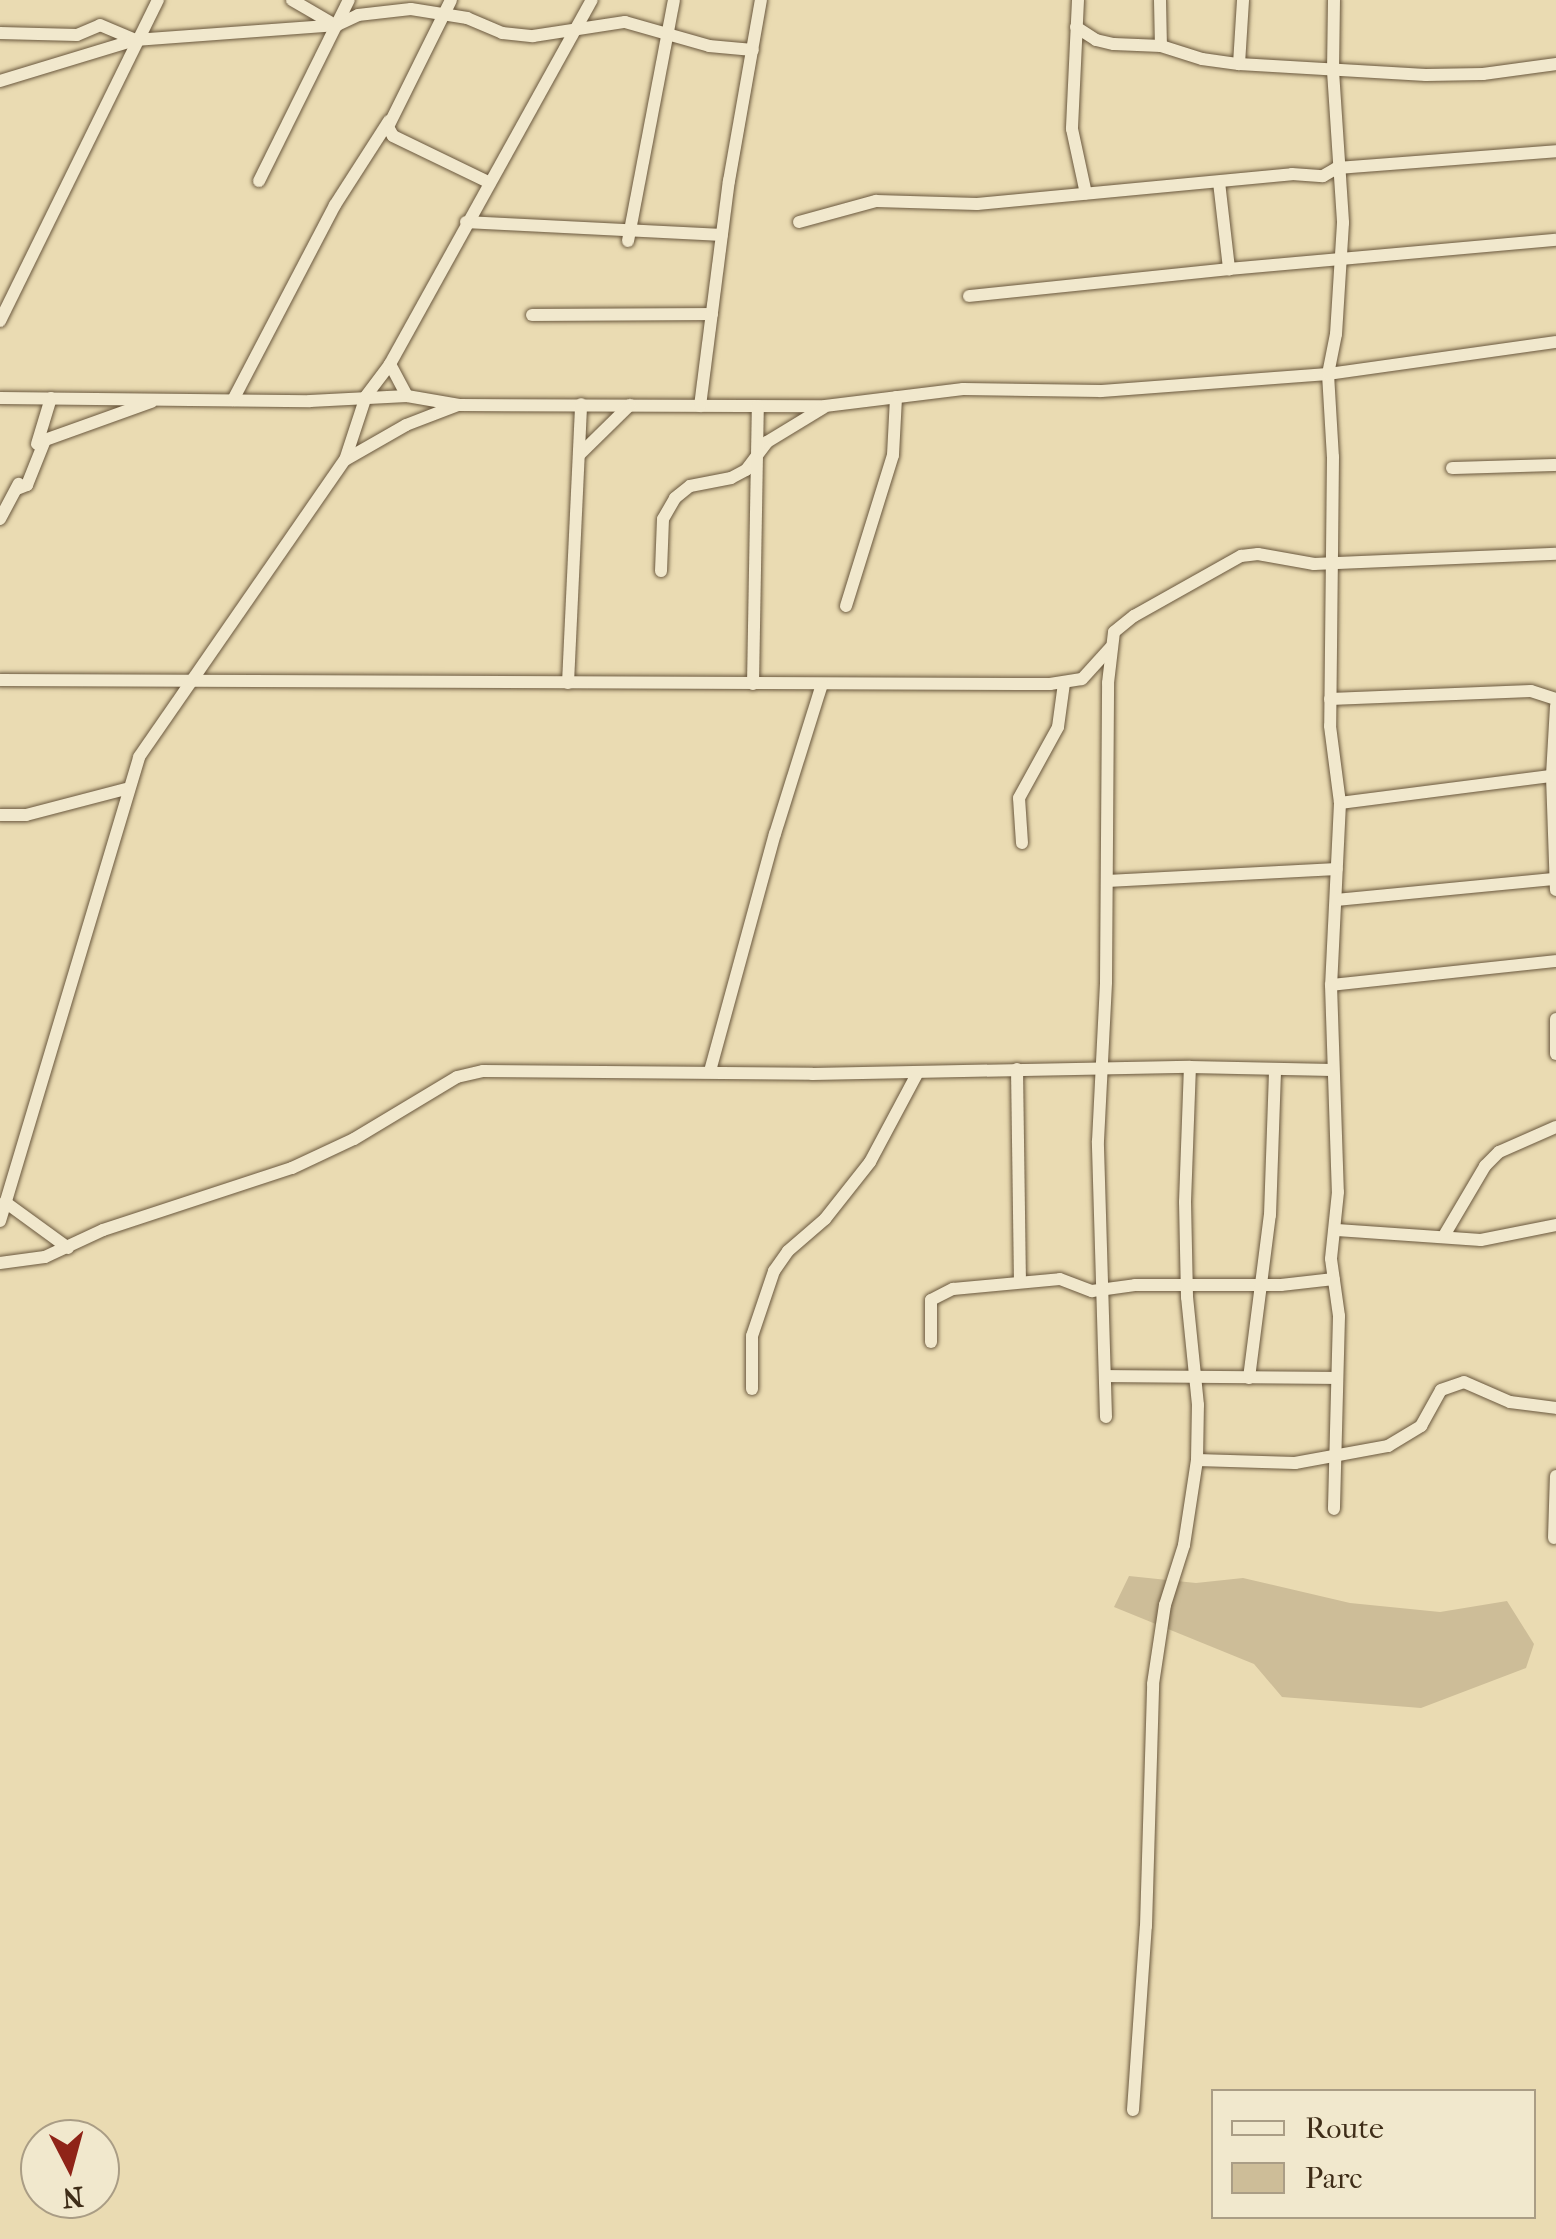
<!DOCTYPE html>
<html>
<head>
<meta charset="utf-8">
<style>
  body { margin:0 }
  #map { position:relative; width:1556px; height:2239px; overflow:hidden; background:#eadbb2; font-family:"IM FELL French Canon",serif }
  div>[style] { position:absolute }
  .green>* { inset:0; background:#cdbd98 }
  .roads { filter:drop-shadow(0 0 2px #6a583e) drop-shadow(0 0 2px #6a583e) }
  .minor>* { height:12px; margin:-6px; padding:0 6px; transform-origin:6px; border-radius:6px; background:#f1e8cd }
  span { translate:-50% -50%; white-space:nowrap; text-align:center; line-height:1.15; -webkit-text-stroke:8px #f1e8cd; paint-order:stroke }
  .legend { position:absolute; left:1211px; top:2089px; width:325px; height:130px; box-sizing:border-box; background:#f1e8cd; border:2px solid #aa9d85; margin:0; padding:12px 18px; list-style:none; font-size:30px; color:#3f2d18 }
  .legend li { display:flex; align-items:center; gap:20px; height:50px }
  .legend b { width:50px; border:2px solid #aa9d85 }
  .north { position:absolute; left:20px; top:2119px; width:100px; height:100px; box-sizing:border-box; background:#f1e8cd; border:2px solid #aa9d85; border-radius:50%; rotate:174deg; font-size:28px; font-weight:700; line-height:40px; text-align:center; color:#3f2d18 }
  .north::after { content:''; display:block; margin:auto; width:35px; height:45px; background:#8f2418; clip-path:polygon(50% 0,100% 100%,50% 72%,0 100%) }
</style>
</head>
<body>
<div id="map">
  <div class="green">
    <i style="clip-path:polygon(1129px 1576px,1196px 1583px,1243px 1578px,1350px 1603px,1440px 1612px,1507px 1601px,1534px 1644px,1526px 1668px,1421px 1708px,1282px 1697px,1254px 1664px,1114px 1607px)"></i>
  </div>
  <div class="roads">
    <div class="minor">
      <i style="left:292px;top:0;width:44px;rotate:30.1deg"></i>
      <i style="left:451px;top:0;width:142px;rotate:116.4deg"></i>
      <i style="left:388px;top:127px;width:10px;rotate:61deg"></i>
      <i style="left:393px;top:136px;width:106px;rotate:25.8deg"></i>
      <i style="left:1078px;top:0;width:129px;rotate:92.7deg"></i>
      <i style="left:1072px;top:129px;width:66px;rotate:77.8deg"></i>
      <i style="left:1160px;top:0;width:46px;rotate:88.8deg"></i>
      <i style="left:1334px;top:0;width:71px;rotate:90.8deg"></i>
      <i style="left:1333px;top:71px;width:152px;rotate:86.2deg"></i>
      <i style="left:1343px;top:223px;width:111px;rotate:93.6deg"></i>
      <i style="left:1336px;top:334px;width:41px;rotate:101.3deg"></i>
      <i style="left:1328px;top:374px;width:83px;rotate:86.6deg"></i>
      <i style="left:1333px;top:457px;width:269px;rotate:90.6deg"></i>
      <i style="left:1330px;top:726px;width:78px;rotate:82.6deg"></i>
      <i style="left:1340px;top:803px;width:182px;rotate:92.8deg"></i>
      <i style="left:1331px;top:985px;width:226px;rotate:-6.1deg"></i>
      <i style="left:1076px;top:27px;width:24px;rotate:33deg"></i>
      <i style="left:1096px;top:40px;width:18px;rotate:13deg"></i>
      <i style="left:1114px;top:44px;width:47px;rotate:2.4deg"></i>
      <i style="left:1161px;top:46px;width:43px;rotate:17.6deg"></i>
      <i style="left:1202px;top:59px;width:37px;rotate:8deg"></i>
      <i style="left:1239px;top:64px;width:187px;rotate:3.4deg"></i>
      <i style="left:1426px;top:75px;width:57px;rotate:-1deg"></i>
      <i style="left:1483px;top:74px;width:74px;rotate:-7.8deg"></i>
      <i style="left:0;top:33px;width:77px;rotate:1.5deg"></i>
      <i style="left:77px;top:35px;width:25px;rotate:-23deg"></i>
      <i style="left:100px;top:25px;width:36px;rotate:23deg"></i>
      <i style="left:1239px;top:64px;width:64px;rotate:-86.4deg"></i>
      <i style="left:0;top:81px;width:141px;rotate:-16.9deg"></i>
      <i style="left:135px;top:40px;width:203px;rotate:-4.2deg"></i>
      <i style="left:337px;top:25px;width:23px;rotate:-25deg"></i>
      <i style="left:358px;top:15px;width:53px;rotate:-6.5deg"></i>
      <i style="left:411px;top:9px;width:57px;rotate:9.1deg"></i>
      <i style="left:467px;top:18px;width:38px;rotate:23deg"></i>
      <i style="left:502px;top:33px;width:31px;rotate:6deg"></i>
      <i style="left:533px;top:36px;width:93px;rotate:-8.7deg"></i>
      <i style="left:625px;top:22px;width:87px;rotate:15.9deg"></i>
      <i style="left:709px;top:46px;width:44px;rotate:5.2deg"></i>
      <i style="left:259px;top:181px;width:202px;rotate:-63.6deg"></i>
      <i style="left:1219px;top:182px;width:88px;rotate:83.4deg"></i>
      <i style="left:1229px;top:269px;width:328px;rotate:-5.1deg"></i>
      <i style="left:466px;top:222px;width:256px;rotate:2.9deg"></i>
      <i style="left:799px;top:222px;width:80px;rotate:-15.3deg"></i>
      <i style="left:876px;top:201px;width:101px;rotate:1.7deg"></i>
      <i style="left:977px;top:204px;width:316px;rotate:-5.4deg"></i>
      <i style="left:1292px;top:174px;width:31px;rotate:4deg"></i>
      <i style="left:1323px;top:176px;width:16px;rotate:-30deg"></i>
      <i style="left:1337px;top:168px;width:220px;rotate:-4.4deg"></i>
      <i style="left:628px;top:241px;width:245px;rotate:-79.2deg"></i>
      <i style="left:969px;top:296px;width:261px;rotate:-5.9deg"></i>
      <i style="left:532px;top:315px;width:180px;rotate:-0.3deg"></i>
      <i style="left:0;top:321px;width:358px;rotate:-63.8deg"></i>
      <i style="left:390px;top:364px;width:36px;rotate:62deg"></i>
      <i style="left:0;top:398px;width:310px;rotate:0.6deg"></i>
      <i style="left:310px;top:401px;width:97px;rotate:-3deg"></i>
      <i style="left:407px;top:396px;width:53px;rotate:9.8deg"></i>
      <i style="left:459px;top:405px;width:366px;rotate:0.2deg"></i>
      <i style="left:825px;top:406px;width:139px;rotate:-7deg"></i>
      <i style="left:963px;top:389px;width:138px;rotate:0.8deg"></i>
      <i style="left:1101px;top:391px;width:228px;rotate:-4.3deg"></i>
      <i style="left:1328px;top:374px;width:230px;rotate:-8deg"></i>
      <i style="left:233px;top:400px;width:220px;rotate:-62.4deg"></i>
      <i style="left:335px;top:205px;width:100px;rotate:-57.3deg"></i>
      <i style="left:700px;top:406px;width:227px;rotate:-82.7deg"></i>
      <i style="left:729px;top:181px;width:184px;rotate:-80deg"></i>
      <i style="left:37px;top:444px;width:48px;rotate:-73.1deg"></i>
      <i style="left:580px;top:454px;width:70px;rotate:-44.4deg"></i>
      <i style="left:345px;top:460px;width:67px;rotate:-71.8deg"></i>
      <i style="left:366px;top:396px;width:40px;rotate:-53deg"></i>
      <i style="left:390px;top:364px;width:416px;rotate:-61deg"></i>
      <i style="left:1452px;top:468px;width:104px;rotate:-1.7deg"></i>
      <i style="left:17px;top:489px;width:11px;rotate:-22deg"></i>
      <i style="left:27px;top:485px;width:48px;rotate:-68.2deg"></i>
      <i style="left:45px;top:440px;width:113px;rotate:-19.7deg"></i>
      <i style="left:0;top:519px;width:40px;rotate:-62deg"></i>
      <i style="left:661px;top:571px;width:52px;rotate:-87.8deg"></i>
      <i style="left:663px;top:519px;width:24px;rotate:-60deg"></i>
      <i style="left:675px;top:498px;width:19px;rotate:-39deg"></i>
      <i style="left:690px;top:486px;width:42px;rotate:-11deg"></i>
      <i style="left:731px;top:478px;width:17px;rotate:-28deg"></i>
      <i style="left:746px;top:470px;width:35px;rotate:-53deg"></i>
      <i style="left:767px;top:442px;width:66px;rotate:-31.3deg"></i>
      <i style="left:846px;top:606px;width:158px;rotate:-72.7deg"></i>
      <i style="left:893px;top:455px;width:58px;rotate:-87deg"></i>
      <i style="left:0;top:680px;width:1050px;rotate:0.22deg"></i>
      <i style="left:1050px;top:684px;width:32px;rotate:-9deg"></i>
      <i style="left:1082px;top:679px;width:43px;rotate:-47.8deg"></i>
      <i style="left:568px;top:683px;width:279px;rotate:-87.3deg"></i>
      <i style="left:753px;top:684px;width:278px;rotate:-89deg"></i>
      <i style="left:1330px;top:699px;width:201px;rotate:-2.3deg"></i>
      <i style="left:1531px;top:691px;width:26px;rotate:18deg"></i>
      <i style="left:1556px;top:706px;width:70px;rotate:93.3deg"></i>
      <i style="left:1552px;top:776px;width:114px;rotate:88deg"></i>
      <i style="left:1340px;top:803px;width:214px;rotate:-7.3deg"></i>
      <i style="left:0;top:815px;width:26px"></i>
      <i style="left:26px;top:815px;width:103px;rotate:-14.6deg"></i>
      <i style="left:1022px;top:843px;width:45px;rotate:-93.8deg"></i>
      <i style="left:1019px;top:798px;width:81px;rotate:-61.2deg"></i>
      <i style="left:1058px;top:727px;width:44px;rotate:-82.2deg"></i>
      <i style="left:1107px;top:881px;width:230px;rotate:-3deg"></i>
      <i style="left:1336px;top:900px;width:221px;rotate:-5.5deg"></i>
      <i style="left:1331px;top:985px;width:207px;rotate:88.1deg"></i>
      <i style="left:1338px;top:1192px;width:67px;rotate:96deg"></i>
      <i style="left:1331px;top:1259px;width:58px;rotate:82deg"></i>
      <i style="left:1339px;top:1316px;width:193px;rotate:91.5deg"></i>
      <i style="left:1556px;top:1019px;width:35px;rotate:90deg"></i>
      <i style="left:1017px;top:1069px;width:213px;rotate:89.2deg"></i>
      <i style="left:710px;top:1071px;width:246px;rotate:-74.7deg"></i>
      <i style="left:775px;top:834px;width:157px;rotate:-72.6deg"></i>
      <i style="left:5px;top:1202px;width:78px;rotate:36.1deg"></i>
      <i style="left:0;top:1221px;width:484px;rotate:-73.3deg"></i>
      <i style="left:139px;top:757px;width:361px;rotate:-55.3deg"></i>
      <i style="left:345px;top:460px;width:70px;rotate:-29.8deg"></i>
      <i style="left:406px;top:425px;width:56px;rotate:-21deg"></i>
      <i style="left:1337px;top:1230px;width:144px;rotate:4deg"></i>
      <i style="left:1481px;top:1240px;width:76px;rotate:-11.3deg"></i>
      <i style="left:1445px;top:1234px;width:79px;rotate:-59.5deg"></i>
      <i style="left:1485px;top:1166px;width:20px;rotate:-45deg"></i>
      <i style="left:1499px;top:1152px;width:62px;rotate:-23.7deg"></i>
      <i style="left:0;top:1263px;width:45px;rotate:-7.6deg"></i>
      <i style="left:45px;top:1257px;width:64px;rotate:-25deg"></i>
      <i style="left:103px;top:1230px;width:199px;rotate:-18.2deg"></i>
      <i style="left:292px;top:1168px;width:68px;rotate:-25.1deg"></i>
      <i style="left:354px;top:1139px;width:120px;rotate:-31deg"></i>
      <i style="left:457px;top:1077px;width:27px;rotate:-13deg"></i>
      <i style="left:483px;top:1071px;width:329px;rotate:0.5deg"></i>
      <i style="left:812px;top:1074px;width:378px;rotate:-1.1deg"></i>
      <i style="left:1190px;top:1067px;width:142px;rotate:1.2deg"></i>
      <i style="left:931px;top:1342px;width:42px;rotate:-90deg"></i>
      <i style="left:931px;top:1300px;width:25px;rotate:-27deg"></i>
      <i style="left:953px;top:1289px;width:107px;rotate:-5.3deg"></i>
      <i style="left:1060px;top:1279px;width:34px;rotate:21deg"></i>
      <i style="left:1092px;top:1291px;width:43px;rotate:-7.9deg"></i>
      <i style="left:1135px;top:1285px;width:146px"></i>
      <i style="left:1281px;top:1285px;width:53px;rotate:-6.5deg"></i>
      <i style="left:1105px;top:1376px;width:231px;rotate:0.5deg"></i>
      <i style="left:1249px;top:1378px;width:164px;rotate:-82.7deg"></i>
      <i style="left:1270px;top:1215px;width:146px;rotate:-88deg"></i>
      <i style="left:752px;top:1389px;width:53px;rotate:-90deg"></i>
      <i style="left:752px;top:1336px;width:69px;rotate:-71.3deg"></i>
      <i style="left:774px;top:1271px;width:24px;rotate:-55deg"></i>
      <i style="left:788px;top:1251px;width:49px;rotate:-40.9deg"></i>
      <i style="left:825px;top:1219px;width:73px;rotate:-51.7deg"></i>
      <i style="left:870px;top:1162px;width:102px;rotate:-61.9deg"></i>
      <i style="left:1106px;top:1417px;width:276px;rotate:-91.7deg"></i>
      <i style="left:1098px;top:1141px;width:159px;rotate:-87.1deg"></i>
      <i style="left:1106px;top:982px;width:299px;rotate:-89.6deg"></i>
      <i style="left:1108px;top:683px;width:51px;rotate:-83.3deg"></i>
      <i style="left:1114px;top:632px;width:26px;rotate:-39deg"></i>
      <i style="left:1134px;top:616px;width:123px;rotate:-29.3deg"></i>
      <i style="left:1241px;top:556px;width:17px;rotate:-7deg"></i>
      <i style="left:1258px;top:554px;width:57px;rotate:10.1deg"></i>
      <i style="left:1314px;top:564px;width:242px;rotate:-2.4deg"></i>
      <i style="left:1197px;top:1460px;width:98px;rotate:1.8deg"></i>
      <i style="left:1295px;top:1463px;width:95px;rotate:-10.4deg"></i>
      <i style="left:1388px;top:1446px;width:39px;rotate:-31deg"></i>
      <i style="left:1421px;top:1426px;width:41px;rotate:-60.9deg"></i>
      <i style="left:1441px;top:1390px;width:24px;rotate:-19deg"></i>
      <i style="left:1464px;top:1382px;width:50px;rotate:23.5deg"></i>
      <i style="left:1510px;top:1402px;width:46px;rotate:7.4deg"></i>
      <i style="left:1554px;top:1538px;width:62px;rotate:-88.2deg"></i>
      <i style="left:1133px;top:2110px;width:184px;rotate:-86deg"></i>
      <i style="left:1146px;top:1926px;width:242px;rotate:-88.3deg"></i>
      <i style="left:1153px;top:1684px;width:80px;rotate:-81.4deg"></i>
      <i style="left:1165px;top:1605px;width:63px;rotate:-72.4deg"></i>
      <i style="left:1184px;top:1545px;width:86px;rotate:-81.3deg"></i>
      <i style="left:1197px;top:1460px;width:55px;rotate:-89deg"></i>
      <i style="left:1198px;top:1405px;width:109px;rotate:-95.8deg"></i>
      <i style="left:1187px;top:1297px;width:95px;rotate:-91.2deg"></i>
      <i style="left:1185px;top:1202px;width:135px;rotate:-87.9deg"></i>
    </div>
  </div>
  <ul class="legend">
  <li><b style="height:12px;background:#f1e8cd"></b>Route</li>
  <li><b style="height:28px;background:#cdbd98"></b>Parc</li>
  </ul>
  <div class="north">N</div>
</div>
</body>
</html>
